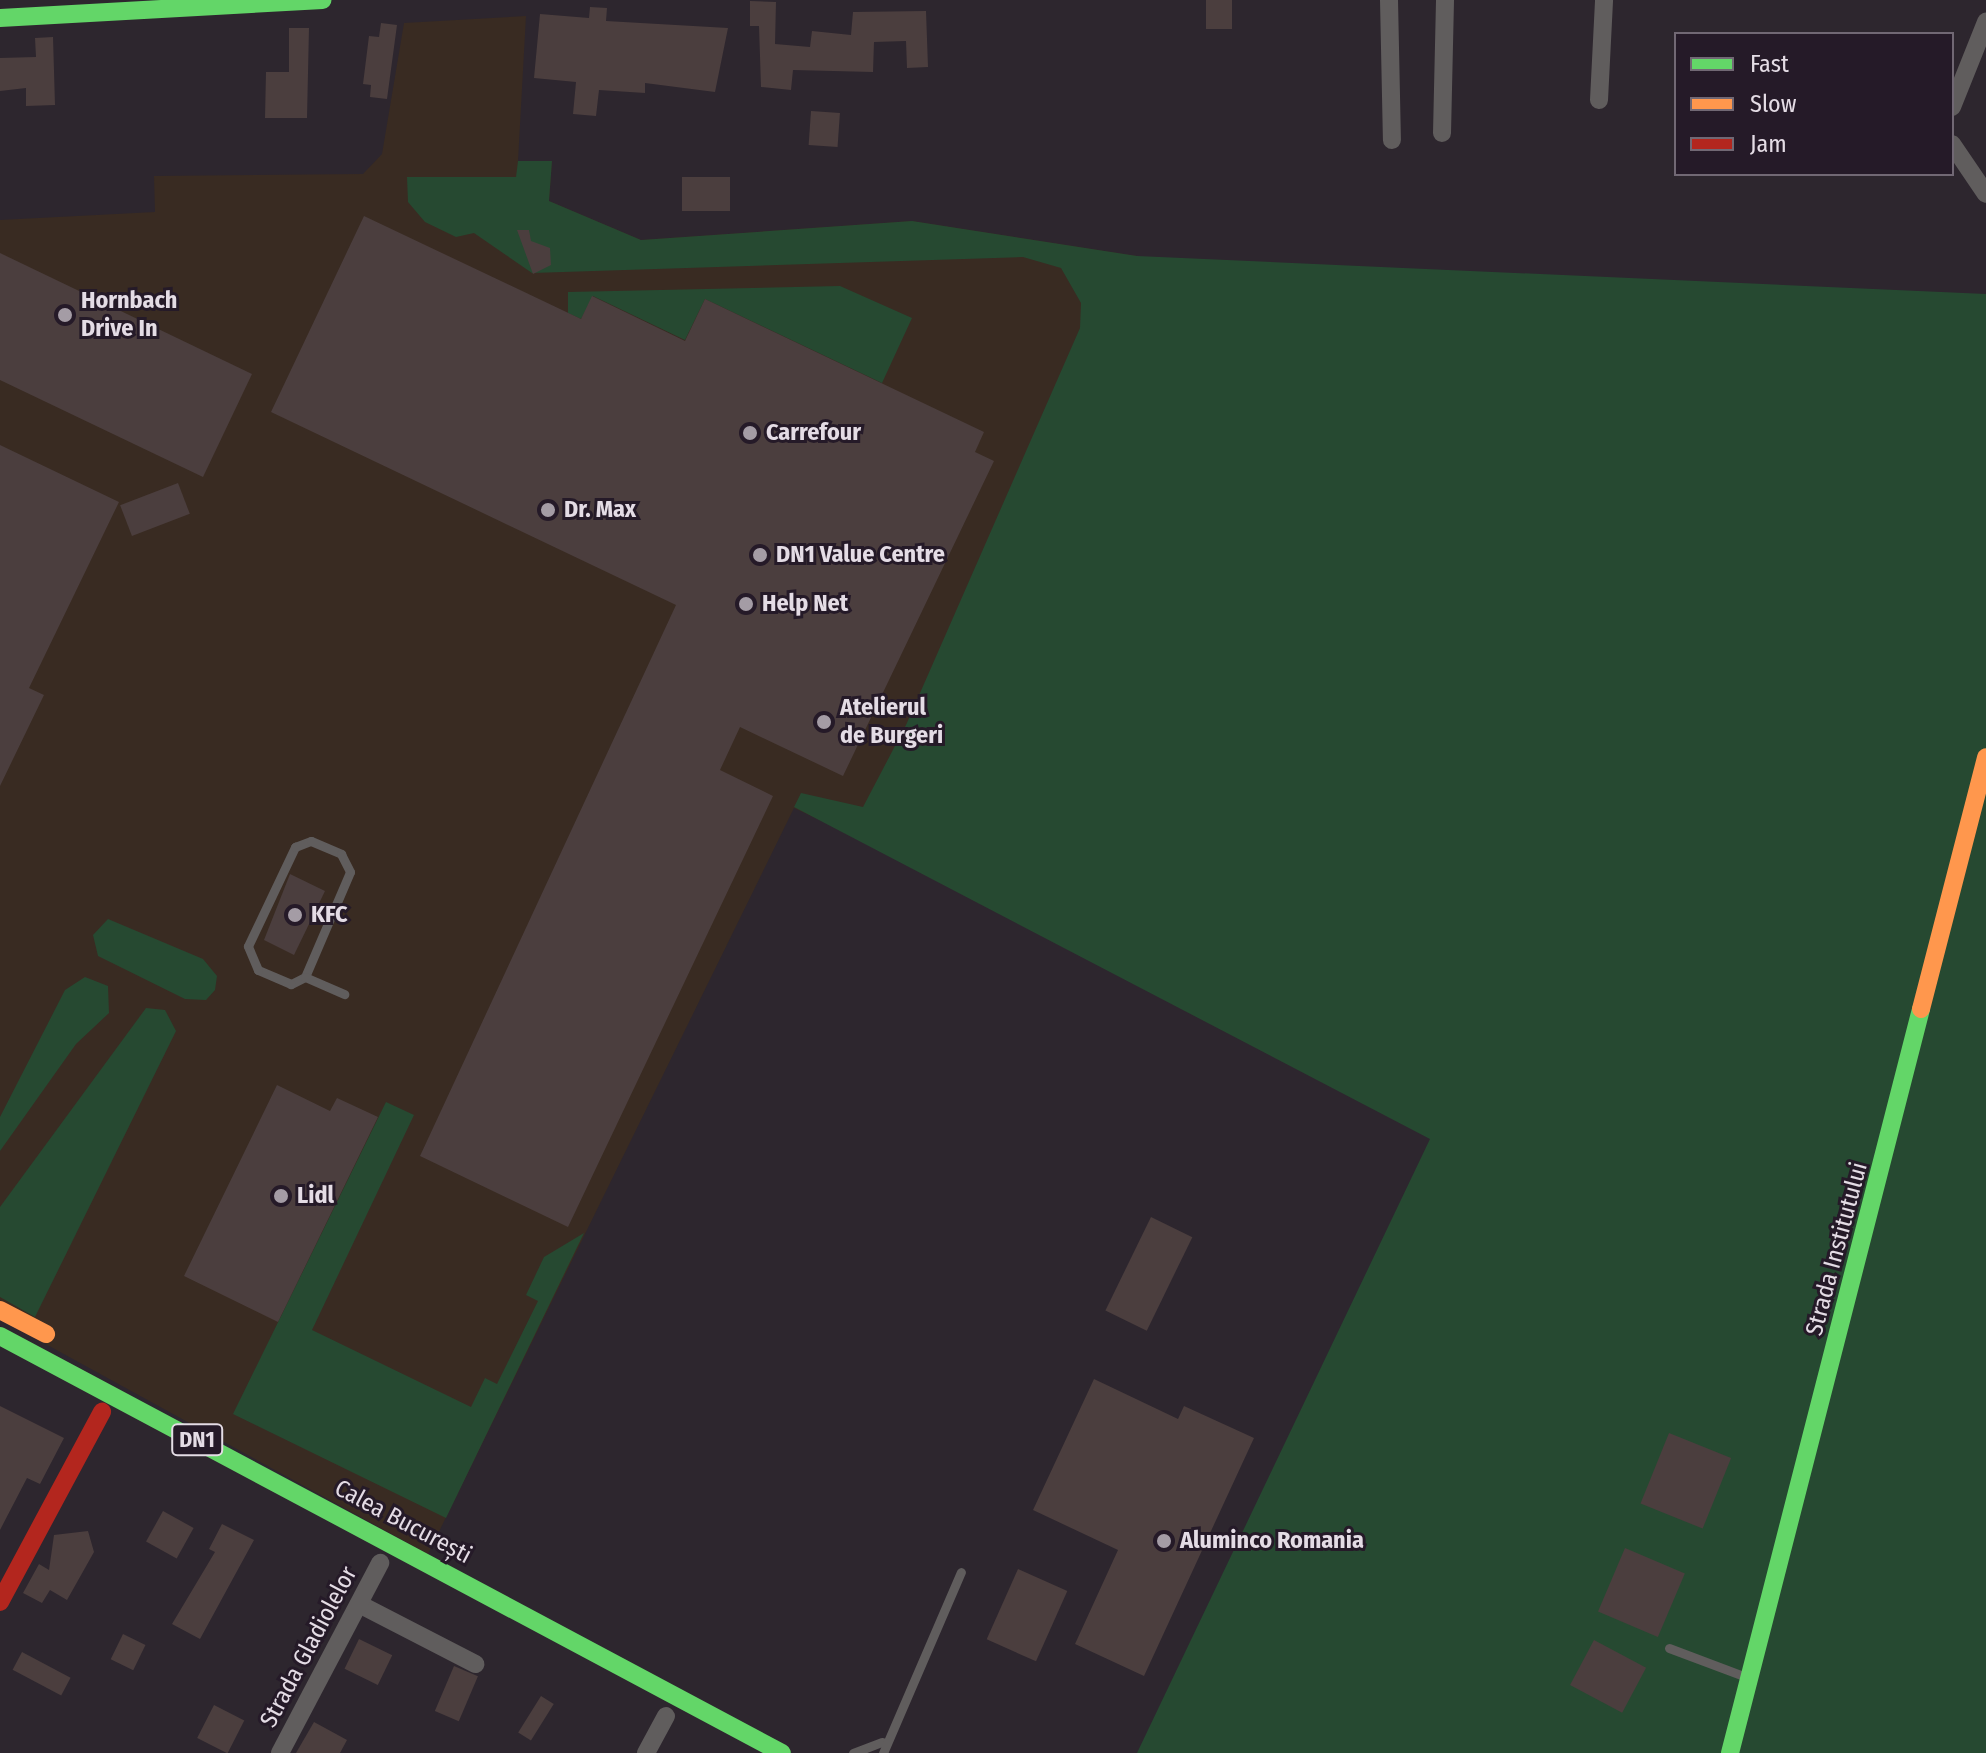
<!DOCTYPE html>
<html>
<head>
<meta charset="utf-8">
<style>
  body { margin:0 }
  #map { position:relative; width:1986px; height:1753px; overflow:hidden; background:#2d262e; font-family:"Fira Sans Condensed",sans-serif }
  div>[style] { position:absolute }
  .commercial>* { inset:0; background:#392b22 }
  .green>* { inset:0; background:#264931 }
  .building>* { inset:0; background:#4b3e3e; transform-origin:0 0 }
  .lane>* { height:9px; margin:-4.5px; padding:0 4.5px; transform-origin:4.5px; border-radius:4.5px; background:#605d5d }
  .street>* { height:18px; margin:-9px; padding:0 9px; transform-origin:9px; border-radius:9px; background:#605d5d }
  .fast>* { height:18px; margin:-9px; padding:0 9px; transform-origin:9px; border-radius:9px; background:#63d668 }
  .slow>* { height:18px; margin:-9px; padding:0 9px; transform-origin:9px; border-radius:9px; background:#ff974d }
  .jam>* { height:18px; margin:-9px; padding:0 9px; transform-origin:9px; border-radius:9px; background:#b3261e }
  .dots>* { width:22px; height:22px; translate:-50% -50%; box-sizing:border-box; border:4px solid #251a28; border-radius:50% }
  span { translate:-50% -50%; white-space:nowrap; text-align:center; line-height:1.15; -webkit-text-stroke:6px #251a28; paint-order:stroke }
  .shield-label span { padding:2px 6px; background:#251a28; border:2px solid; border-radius:6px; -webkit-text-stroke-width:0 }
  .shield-label { font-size:22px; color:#e4dce5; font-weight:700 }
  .poi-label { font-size:24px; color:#e4dce5; font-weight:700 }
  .left { translate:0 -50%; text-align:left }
  .street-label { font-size:24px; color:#e4dce5 }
  .legend { position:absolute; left:1674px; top:32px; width:280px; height:144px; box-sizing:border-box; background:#251a28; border:2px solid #716874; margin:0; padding:10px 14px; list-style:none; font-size:24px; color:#e4dce5 }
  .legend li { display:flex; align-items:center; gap:16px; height:40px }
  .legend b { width:40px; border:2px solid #716874 }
</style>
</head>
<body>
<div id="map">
  <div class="commercial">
    <i style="clip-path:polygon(526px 16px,518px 161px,552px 161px,549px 201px,641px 240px,912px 221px,1137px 256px,930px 872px,794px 808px,428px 1554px,0 1319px,0 220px,155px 212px,154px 176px,363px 174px,382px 154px,404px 23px)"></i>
  </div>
  <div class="green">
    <i style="clip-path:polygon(518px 161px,552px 161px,549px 201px,641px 240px,912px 221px,1137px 256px,1986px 294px,1986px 1753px,1137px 1753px,1430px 1139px,794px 807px,801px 793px,863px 807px,906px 725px,1080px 328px,1081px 303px,1061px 268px,1023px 257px,532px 273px,474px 233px,456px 237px,425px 222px,408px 202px,407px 177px,516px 177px)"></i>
    <i style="clip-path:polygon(840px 286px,912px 318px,882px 383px,705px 299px,685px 340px,593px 296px,581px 319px,568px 313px,568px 292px)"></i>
    <i style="clip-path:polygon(108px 919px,203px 959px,217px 976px,215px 990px,206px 1000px,185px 999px,98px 956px,93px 935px)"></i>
    <i style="clip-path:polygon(85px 977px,108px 986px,109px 1013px,76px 1044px,0 1151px,0 1117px,65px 990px)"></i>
    <i style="clip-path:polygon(146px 1008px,165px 1010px,176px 1031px,35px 1317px,0 1297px,0 1207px)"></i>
    <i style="clip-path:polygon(386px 1102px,414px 1115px,312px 1330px,471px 1407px,485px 1378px,497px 1384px,538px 1301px,526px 1295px,544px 1257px,584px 1233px,446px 1518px,233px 1414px)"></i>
  </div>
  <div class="building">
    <i style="left:1206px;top:0;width:26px;height:29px"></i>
    <i style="clip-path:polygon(750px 1px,776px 2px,775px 44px,810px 47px,812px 31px,851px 35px,853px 12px,926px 11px,928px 67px,907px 68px,906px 41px,874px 42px,873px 72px,793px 70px,791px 90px,761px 87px,759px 26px,750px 26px)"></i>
    <i style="clip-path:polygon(590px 7px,607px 8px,606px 21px,728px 28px,715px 92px,645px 83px,645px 93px,599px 90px,596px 116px,573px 114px,576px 82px,534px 78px,540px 14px,589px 18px)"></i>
    <i style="clip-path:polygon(381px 23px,397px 25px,387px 99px,370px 97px,371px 85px,363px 84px,369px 36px,379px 37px)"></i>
    <i style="clip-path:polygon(289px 28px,309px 28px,307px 118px,265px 118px,266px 72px,289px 72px)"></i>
    <i style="clip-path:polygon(53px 37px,55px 105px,26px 106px,26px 88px,0 91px,0 58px,36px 57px,35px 38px)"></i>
    <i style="left:811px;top:111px;width:29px;height:34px;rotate:4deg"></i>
    <i style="left:682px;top:177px;width:48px;height:34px"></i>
    <i style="clip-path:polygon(364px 216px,581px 319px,592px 296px,685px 341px,705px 299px,984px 432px,975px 452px,994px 461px,843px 776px,740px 727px,720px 770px,773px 796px,568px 1227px,420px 1156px,676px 605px,271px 412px)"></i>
    <i style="clip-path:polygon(517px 230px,529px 230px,531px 241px,550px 248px,551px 265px,533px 274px)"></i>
    <i style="clip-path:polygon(0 253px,252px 374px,203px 477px,0 380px)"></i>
    <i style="clip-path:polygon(0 445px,119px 502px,29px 688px,44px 695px,0 786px)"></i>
    <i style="left:178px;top:483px;width:33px;height:62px;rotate:69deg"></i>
    <i style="clip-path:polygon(290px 874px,325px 891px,294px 955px,264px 940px)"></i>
    <i style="clip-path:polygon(277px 1085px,330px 1111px,337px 1098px,378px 1117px,278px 1322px,184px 1276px)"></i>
    <i style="left:1151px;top:1217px;width:46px;height:104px;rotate:26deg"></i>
    <i style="clip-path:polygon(1094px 1379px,1178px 1419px,1184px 1406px,1254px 1438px,1144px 1676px,1075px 1644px,1118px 1550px,1033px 1510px)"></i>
    <i style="clip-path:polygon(0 1406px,64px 1438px,40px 1484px,27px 1478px,0 1530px)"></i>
    <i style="left:1669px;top:1433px;width:67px;height:76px;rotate:22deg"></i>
    <i style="left:163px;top:1511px;width:35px;height:35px;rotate:29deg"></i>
    <i style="clip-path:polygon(222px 1524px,254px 1540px,200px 1639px,172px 1624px,215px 1552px,209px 1549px)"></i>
    <i style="clip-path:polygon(88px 1531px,94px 1552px,67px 1600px,50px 1590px,42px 1603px,23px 1593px,39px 1564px,49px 1570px,54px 1535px)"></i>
    <i style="left:1625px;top:1548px;width:65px;height:69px;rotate:23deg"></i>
    <i style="left:1018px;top:1569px;width:54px;height:77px;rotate:24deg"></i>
    <i style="left:123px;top:1634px;width:25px;height:28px;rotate:26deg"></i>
    <i style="left:359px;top:1639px;width:37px;height:33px;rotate:26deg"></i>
    <i style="left:1594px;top:1640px;width:59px;height:51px;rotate:28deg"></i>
    <i style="left:22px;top:1652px;width:55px;height:20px;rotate:28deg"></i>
    <i style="left:454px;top:1666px;width:26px;height:49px;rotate:23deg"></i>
    <i style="left:541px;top:1696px;width:15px;height:43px;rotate:32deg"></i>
    <i style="left:214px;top:1705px;width:34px;height:37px;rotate:27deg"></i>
    <i style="clip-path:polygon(314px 1722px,347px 1740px,340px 1753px,296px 1753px)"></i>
  </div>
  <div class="lane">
    <i style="left:305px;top:977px;width:16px;rotate:153deg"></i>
    <i style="left:291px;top:984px;width:36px;rotate:-157deg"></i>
    <i style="left:258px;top:970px;width:26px;rotate:-113deg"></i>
    <i style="left:248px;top:946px;width:110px;rotate:-64.6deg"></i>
    <i style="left:295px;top:847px;width:17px;rotate:-21deg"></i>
    <i style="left:311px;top:841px;width:33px;rotate:23deg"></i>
    <i style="left:341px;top:854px;width:20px;rotate:63deg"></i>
    <i style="left:350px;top:872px;width:114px;rotate:113.2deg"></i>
    <i style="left:305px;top:977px;width:43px;rotate:23.6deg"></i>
    <i style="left:1669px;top:1648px;width:85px;rotate:20.6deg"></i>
    <i style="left:853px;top:1753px;width:31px;rotate:-21deg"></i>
    <i style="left:883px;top:1753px;width:197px;rotate:-66.7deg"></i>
  </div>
  <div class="street">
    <i style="left:1389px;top:0;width:140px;rotate:88.8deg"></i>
    <i style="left:1599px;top:100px;width:100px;rotate:-87.1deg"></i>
    <i style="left:1952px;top:107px;width:92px;rotate:-68.2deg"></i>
    <i style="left:1442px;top:133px;width:133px;rotate:-88.7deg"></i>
    <i style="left:1952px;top:144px;width:60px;rotate:55.8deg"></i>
    <i style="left:359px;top:1604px;width:131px;rotate:27.3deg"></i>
    <i style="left:280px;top:1753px;width:215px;rotate:-62.2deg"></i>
    <i style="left:646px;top:1753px;width:42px;rotate:-61.6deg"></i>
  </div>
  <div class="fast">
    <i style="left:0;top:18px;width:323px;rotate:-3.2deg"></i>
    <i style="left:0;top:1336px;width:886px;rotate:28.07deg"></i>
    <i style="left:1730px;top:1753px;width:768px;rotate:-75.6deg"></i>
  </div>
  <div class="slow">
    <i style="left:1921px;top:1009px;width:260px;rotate:-75.5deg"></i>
    <i style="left:0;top:1310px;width:52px;rotate:27.6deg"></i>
  </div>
  <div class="jam">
    <i style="left:0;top:1602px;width:216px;rotate:-61.8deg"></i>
  </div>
  <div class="dots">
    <i style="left:65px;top:315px;background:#a49ca5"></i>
    <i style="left:750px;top:433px;background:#a49ca5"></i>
    <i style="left:548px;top:510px;background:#a49ca5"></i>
    <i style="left:760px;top:555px;background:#a49ca5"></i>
    <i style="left:746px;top:604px;background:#a49ca5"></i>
    <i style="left:824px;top:722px;background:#a49ca5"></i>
    <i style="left:295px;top:915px;background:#a49ca5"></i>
    <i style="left:281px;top:1196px;background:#a49ca5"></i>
    <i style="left:1164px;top:1541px;background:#a49ca5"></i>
  </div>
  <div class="shield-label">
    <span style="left:197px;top:1440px">DN1</span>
  </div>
  <div class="poi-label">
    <span class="left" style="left:81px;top:315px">Hornbach<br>Drive In</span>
    <span class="left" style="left:766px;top:433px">Carrefour</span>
    <span class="left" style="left:564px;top:510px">Dr. Max</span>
    <span class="left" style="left:776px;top:555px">DN1 Value Centre</span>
    <span class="left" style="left:762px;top:604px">Help Net</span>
    <span class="left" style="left:840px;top:722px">Atelierul<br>de Burgeri</span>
    <span class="left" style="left:311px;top:915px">KFC</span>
    <span class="left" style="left:297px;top:1196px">Lidl</span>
    <span class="left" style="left:1180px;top:1541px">Aluminco Romania</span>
  </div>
  <div class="street-label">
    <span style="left:1837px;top:1249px;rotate:-75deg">Strada Institutului</span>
    <span style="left:403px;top:1522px;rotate:28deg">Calea București</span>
    <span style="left:309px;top:1647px;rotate:-62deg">Strada Gladiolelor</span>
  </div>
  <ul class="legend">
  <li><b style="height:10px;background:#63d668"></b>Fast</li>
  <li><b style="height:10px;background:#ff974d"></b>Slow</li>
  <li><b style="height:10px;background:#b3261e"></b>Jam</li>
  </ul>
</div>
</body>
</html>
